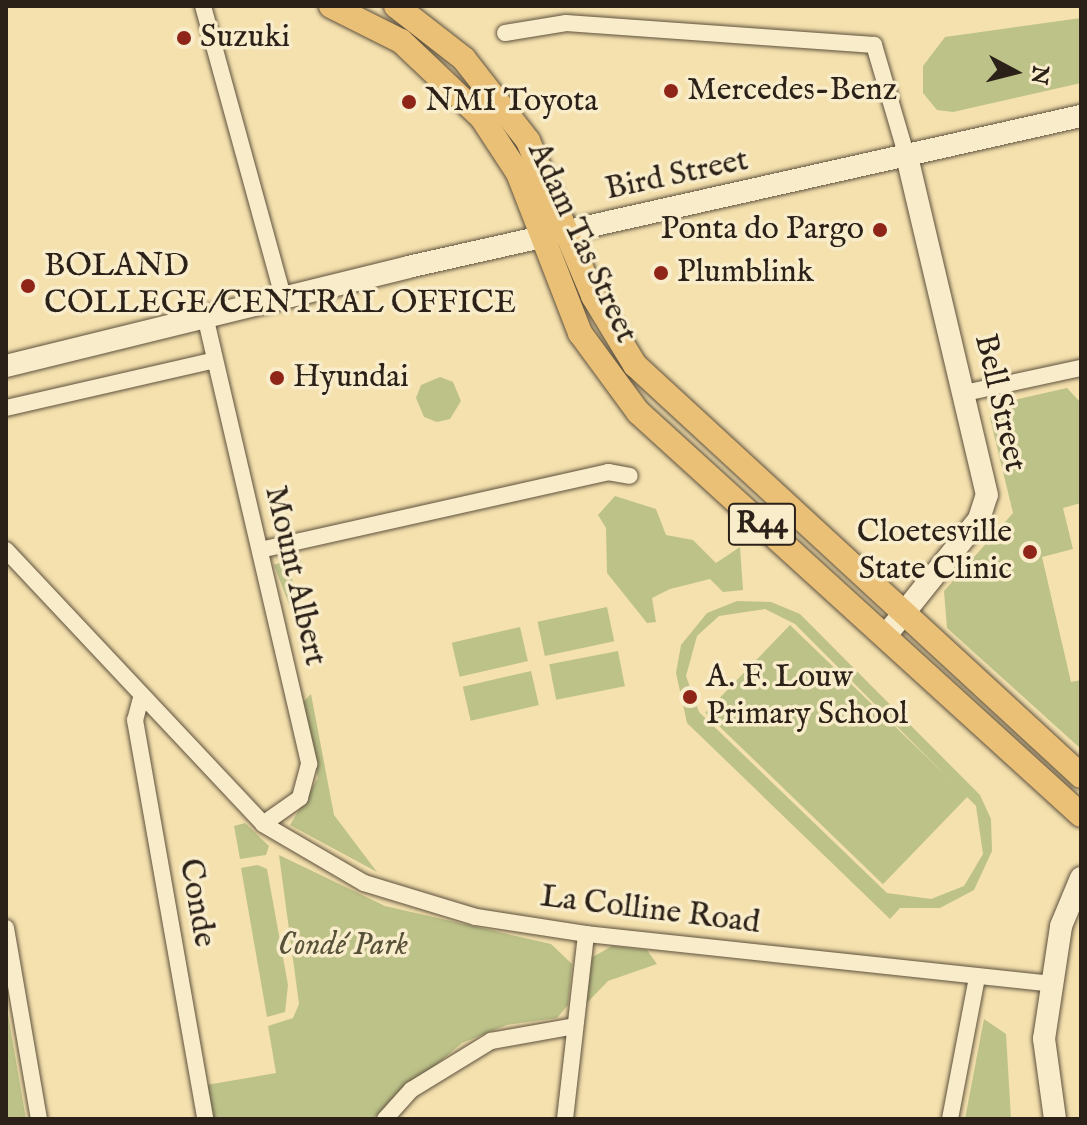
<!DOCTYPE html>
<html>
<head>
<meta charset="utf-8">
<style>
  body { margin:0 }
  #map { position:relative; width:1087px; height:1125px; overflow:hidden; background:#f5e1ae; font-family:"IM FELL English",serif }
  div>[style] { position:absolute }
  .green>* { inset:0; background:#bdc289; transform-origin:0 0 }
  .roads { filter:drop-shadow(0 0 2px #5e513e) drop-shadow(0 0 2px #5e513e) }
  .street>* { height:16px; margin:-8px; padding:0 8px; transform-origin:8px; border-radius:8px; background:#f8ecca }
  .secondary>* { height:22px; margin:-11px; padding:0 11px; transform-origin:11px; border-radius:11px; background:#f8ecca }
  .primary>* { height:24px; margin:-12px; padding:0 12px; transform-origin:12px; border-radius:12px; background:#eac077 }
  .dots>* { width:22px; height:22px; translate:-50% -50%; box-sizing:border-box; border:4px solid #f8ecca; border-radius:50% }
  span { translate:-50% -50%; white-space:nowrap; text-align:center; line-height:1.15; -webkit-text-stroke:7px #f8ecca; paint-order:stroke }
  .shield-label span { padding:2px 6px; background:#f8ecca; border:2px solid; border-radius:6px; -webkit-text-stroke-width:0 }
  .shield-label { font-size:30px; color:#2b2118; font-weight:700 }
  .poi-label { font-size:32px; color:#2b2118 }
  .left { translate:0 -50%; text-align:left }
  .right { translate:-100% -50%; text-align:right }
  .street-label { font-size:32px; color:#2b2118 }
  .park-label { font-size:32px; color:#57513a; font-style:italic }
  .frame { position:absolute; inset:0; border:8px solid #2b2118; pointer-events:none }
  .north { position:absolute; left:975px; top:32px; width:80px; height:80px; -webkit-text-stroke:6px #f8ecca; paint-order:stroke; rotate:97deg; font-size:22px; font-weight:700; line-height:32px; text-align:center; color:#2b2118 }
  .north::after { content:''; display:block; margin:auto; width:28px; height:36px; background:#2b2118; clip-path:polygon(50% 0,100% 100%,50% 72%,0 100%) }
</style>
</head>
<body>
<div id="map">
  <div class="green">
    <i style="clip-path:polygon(1081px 18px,1081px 83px,953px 112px,937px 110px,923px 93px,923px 66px,945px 37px)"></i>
    <i style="clip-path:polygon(440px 377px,453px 382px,461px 401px,450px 419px,437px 422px,424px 417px,416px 398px,421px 385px)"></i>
    <i style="clip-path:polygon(1067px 388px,1081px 403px,1081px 503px,1063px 508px,1073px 549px,1042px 557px,1071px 682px,1081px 680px,1081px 749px,947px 628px,944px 591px,1013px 513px,990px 418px,1000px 403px)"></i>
    <i style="clip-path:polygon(615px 496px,656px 509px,666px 535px,693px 540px,716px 563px,740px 547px,743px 590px,723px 592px,710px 579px,670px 589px,652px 598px,656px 622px,647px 623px,607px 573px,606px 528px,598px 515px)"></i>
    <i style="clip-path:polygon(299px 555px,303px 570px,291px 573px,299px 614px,293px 615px,274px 565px)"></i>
    <i style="clip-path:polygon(evenodd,737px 601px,771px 602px,800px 614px,980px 795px,991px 819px,992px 851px,974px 890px,940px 908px,900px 908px,890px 919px,687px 723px,676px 673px,681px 645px,707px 613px,737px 601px,765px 609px,795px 624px,976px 806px,983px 854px,964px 886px,931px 899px,887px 893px,699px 712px,686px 676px,697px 636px,719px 616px,765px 609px)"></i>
    <i style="left:607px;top:607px;width:35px;height:71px;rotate:78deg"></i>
    <i style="left:790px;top:625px;width:247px;height:122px;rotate:44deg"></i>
    <i style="left:520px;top:627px;width:35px;height:70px;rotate:77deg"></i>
    <i style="left:618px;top:651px;width:36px;height:70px;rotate:79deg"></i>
    <i style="left:531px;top:671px;width:35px;height:70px;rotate:77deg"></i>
    <i style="clip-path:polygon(311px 694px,334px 815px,377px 872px,290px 825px,318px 778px,302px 703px)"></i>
    <i style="clip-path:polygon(245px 823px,269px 846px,266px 855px,240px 859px,234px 826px)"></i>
    <i style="clip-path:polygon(279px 855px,385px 906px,551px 944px,572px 964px,568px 1005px,557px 1018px,507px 1025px,462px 1043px,372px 1119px,211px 1119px,206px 1085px,276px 1073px,268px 1026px,293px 1018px,299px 1004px)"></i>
    <i style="clip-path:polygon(258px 865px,267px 869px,288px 985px,285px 1012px,267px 1017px,241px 868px)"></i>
    <i style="clip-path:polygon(612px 946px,647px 950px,657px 964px,608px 981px,584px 1006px,591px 958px)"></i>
    <i style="clip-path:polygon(6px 1002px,12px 1038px,26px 1119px,6px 1119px)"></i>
    <i style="clip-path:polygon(984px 1019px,1006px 1034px,1011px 1119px,965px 1119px)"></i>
  </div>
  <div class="roads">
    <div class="street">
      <i style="left:203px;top:6px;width:306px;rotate:74.6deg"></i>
      <i style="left:505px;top:33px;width:62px;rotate:-9.3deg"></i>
      <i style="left:566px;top:23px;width:309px;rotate:4.1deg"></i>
      <i style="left:874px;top:45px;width:117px;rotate:73.6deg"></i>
      <i style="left:206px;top:320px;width:456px;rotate:76.9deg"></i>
      <i style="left:309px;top:764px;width:35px;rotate:105deg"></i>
      <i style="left:300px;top:798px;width:45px;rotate:144.9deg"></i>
      <i style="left:965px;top:393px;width:119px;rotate:-12.2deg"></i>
      <i style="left:6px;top:408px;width:214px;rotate:-12.9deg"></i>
      <i style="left:6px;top:550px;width:376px;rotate:46.8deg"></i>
      <i style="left:263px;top:824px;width:117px;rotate:30.3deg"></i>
      <i style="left:364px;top:883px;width:117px;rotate:16.9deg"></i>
      <i style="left:476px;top:917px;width:111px;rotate:8.8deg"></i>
      <i style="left:586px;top:934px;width:468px;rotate:6.1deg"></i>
      <i style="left:260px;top:550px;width:357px;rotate:-12.6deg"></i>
      <i style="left:608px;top:472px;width:22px;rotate:10deg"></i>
      <i style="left:141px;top:698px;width:23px;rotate:105deg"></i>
      <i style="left:135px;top:720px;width:405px;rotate:80deg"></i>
      <i style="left:6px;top:928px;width:194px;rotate:80.2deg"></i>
      <i style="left:385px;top:1119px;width:39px;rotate:-48deg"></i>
      <i style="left:411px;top:1090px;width:94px;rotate:-31.5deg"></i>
      <i style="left:491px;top:1041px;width:85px;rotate:-10.1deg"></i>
      <i style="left:565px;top:1119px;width:186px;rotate:-83.5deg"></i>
      <i style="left:950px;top:1119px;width:145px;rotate:-79.2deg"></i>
    </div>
    <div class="secondary">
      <i style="left:6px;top:366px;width:414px;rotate:-13.8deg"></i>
      <i style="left:408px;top:267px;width:690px;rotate:-12.65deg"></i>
      <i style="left:887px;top:634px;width:147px;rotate:-51.3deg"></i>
      <i style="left:979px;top:519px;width:25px;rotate:-72deg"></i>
      <i style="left:987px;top:495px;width:347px;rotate:-103.3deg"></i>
      <i style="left:1055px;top:1119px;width:81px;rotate:-97.8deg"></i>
      <i style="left:1044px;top:1039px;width:114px;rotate:-81.4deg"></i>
      <i style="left:1061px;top:926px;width:52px;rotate:-67.4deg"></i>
    </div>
    <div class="primary">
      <i style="left:331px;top:6px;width:78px;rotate:26.6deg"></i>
      <i style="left:401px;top:41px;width:112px;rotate:43.5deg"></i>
      <i style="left:482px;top:118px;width:66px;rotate:56.8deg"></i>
      <i style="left:518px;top:173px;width:172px;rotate:68.8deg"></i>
      <i style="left:580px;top:333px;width:98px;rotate:53.7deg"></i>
      <i style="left:638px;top:412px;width:599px;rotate:42.29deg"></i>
      <i style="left:396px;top:6px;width:86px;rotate:37.9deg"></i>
      <i style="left:464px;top:59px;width:104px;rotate:52deg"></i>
      <i style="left:528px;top:141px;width:168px;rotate:67.2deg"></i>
      <i style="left:593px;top:296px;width:81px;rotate:58.7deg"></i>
      <i style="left:635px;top:365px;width:606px;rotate:42.66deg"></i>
    </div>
  </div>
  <div class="dots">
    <i style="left:184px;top:38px;background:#8f2418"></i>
    <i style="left:671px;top:91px;background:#8f2418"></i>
    <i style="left:409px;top:102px;background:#8f2418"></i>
    <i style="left:880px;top:230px;background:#8f2418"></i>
    <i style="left:661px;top:273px;background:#8f2418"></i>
    <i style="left:28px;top:286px;background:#8f2418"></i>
    <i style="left:277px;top:378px;background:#8f2418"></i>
    <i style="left:1030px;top:552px;background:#8f2418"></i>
    <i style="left:690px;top:697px;background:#8f2418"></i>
  </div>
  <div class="shield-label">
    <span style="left:762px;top:524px">R44</span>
  </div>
  <div class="poi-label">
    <span class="left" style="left:200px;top:38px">Suzuki</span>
    <span class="left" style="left:687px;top:91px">Mercedes-Benz</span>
    <span class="left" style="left:425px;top:102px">NMI Toyota</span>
    <span class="right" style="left:864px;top:230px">Ponta do Pargo</span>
    <span class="left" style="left:44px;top:286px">BOLAND<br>COLLEGE/CENTRAL OFFICE</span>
    <span class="left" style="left:677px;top:273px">Plumblink</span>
    <span class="left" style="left:293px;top:378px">Hyundai</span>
    <span class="right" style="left:1012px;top:552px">Cloetesville<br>State Clinic</span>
    <span class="left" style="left:706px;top:697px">A. F. Louw<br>Primary School</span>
  </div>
  <div class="street-label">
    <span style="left:677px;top:176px;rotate:-12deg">Bird Street</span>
    <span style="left:581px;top:243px;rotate:65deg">Adam Tas Street</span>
    <span style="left:999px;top:403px;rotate:77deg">Bell Street</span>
    <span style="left:294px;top:576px;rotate:77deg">Mount Albert</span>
    <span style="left:196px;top:903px;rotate:80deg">Conde</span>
    <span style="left:650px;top:911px;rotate:7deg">La Colline Road</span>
  </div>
  <div class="park-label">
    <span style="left:343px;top:946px">Condé Park</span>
  </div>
  <div class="frame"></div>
  <div class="north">N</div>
</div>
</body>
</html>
